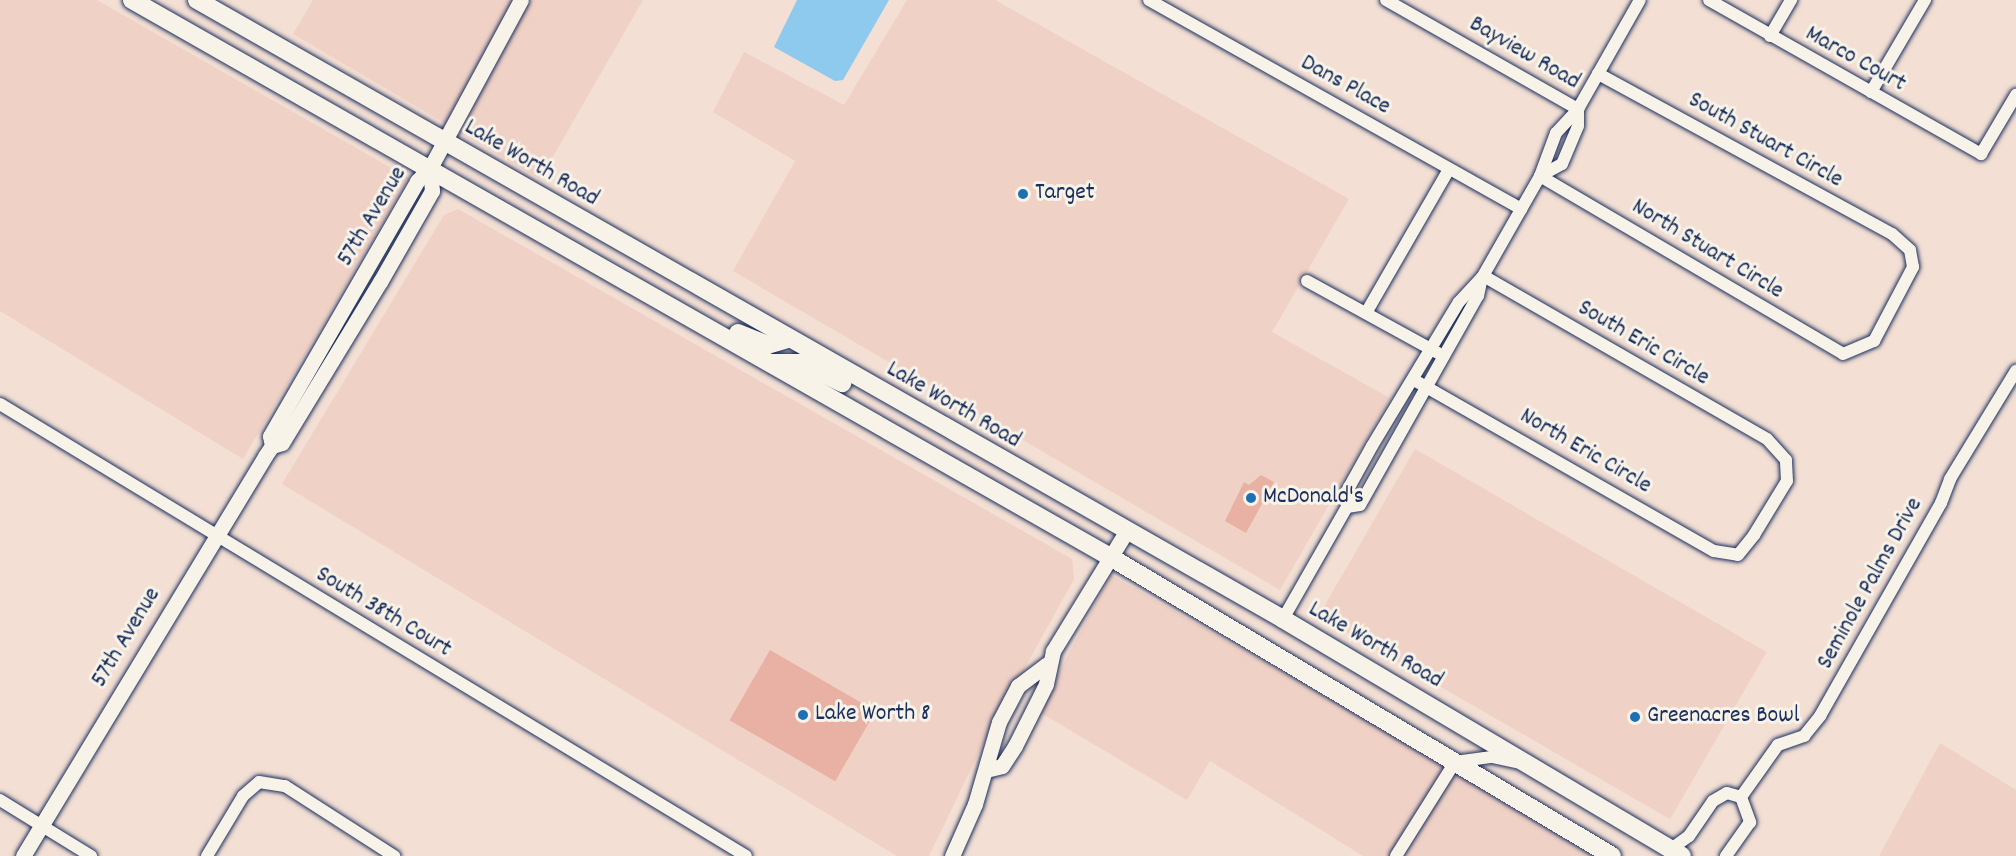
<!DOCTYPE html>
<html>
<head>
<meta charset="utf-8">
<style>
  body { margin:0 }
  #map { position:relative; width:2016px; height:856px; overflow:hidden; background:#f3dfd4; font-family:Dekko,sans-serif }
  div>[style] { position:absolute }
  .built>* { inset:0; background:#f0d1c6; transform-origin:0 0 }
  .water>* { inset:0; background:#8ec9ee }
  .building>* { inset:0; background:#e9b0a4; transform-origin:0 0 }
  .roads { filter:drop-shadow(0 0 2px #1b2f5e) drop-shadow(0 0 2px #1b2f5e) }
  .minor>* { height:12px; margin:-6px; padding:0 6px; transform-origin:6px; border-radius:6px; background:#f7f3e8 }
  .tertiary>* { height:15px; margin:-7.5px; padding:0 7.5px; transform-origin:7.5px; border-radius:7.5px; background:#f7f3e8 }
  .primary>* { height:18px; margin:-9px; padding:0 9px; transform-origin:9px; border-radius:9px; background:#f7f3e8 }
  .dots>* { width:16px; height:16px; translate:-50% -50%; box-sizing:border-box; border:3px solid #f7f3e8; border-radius:50% }
  span { translate:-50% -50%; white-space:nowrap; text-align:center; line-height:1.15; -webkit-text-stroke:6px #f7f3e8; paint-order:stroke }
  .street-label { font-size:24px; color:#1b2f5e }
  .poi-label { font-size:24px; color:#1b2f5e }
  .left { translate:0 -50%; text-align:left }
</style>
</head>
<body>
<div id="map">
  <div class="built">
    <i style="clip-path:polygon(0 0,97px 0,409px 178px,243px 459px,0 311px)"></i>
    <i style="clip-path:polygon(313px 0,643px 0,540px 179px,293px 34px)"></i>
    <i style="clip-path:polygon(907px 0,995px 0,1349px 199px,1272px 332px,1390px 398px,1280px 590px,733px 271px,795px 161px,713px 112px,744px 52px,844px 105px)"></i>
    <i style="clip-path:polygon(458px 209px,1072px 559px,1074px 579px,985px 740px,929px 856px,897px 856px,282px 484px,444px 215px)"></i>
    <i style="left:1415px;top:449px;width:406px;height:193px;rotate:30deg"></i>
    <i style="clip-path:polygon(1111px 575px,1470px 779px,1596px 856px,1363px 856px,1210px 761px,1187px 800px,1038px 711px)"></i>
    <i style="clip-path:polygon(1940px 743px,2016px 790px,2016px 856px,1879px 856px)"></i>
  </div>
  <div class="water">
    <i style="clip-path:polygon(797px 0,889px 0,843px 80px,835px 81px,774px 47px)"></i>
  </div>
  <div class="building">
    <i style="clip-path:polygon(1261px 475px,1274px 482px,1246px 533px,1225px 521px,1244px 482px,1249px 485px)"></i>
    <i style="left:770px;top:650px;width:122px;height:81px;rotate:30deg"></i>
  </div>
  <div class="roads">
    <div class="minor">
      <i style="left:1149px;top:0;width:427px;rotate:29.3deg"></i>
      <i style="left:1386px;top:0;width:221px;rotate:29.6deg"></i>
      <i style="left:1709px;top:0;width:313px;rotate:29.5deg"></i>
      <i style="left:1981px;top:154px;width:69px;rotate:-59.3deg"></i>
      <i style="left:1770px;top:36px;width:42px;rotate:-59.7deg"></i>
      <i style="left:1871px;top:92px;width:107px;rotate:-59.6deg"></i>
      <i style="left:1540px;top:176px;width:351px;rotate:30.4deg"></i>
      <i style="left:1843px;top:354px;width:34px;rotate:-23deg"></i>
      <i style="left:1874px;top:341px;width:84px;rotate:-62.2deg"></i>
      <i style="left:1913px;top:267px;width:17px;rotate:-100deg"></i>
      <i style="left:1910px;top:250px;width:24px;rotate:-138deg"></i>
      <i style="left:1892px;top:234px;width:335px;rotate:-151.4deg"></i>
      <i style="left:1540px;top:176px;width:25px;rotate:-29deg"></i>
      <i style="left:1562px;top:164px;width:41px;rotate:-67.2deg"></i>
      <i style="left:1578px;top:126px;width:17px;rotate:-90deg"></i>
      <i style="left:1307px;top:281px;width:149px;rotate:28.8deg"></i>
      <i style="left:1366px;top:313px;width:166px;rotate:-60deg"></i>
      <i style="left:1414px;top:380px;width:345px;rotate:29.7deg"></i>
      <i style="left:1714px;top:551px;width:24px;rotate:9deg"></i>
      <i style="left:1738px;top:555px;width:26px;rotate:-51deg"></i>
      <i style="left:1754px;top:535px;width:63px;rotate:-58.6deg"></i>
      <i style="left:1787px;top:481px;width:21px;rotate:-93deg"></i>
      <i style="left:1786px;top:460px;width:28px;rotate:-132deg"></i>
      <i style="left:1767px;top:439px;width:327px;rotate:-150.1deg"></i>
      <i style="left:0;top:404px;width:872px;rotate:31.21deg"></i>
      <i style="left:1347px;top:507px;width:13px;rotate:-9deg"></i>
      <i style="left:1360px;top:505px;width:240px;rotate:-60.6deg"></i>
      <i style="left:1478px;top:296px;width:19px;rotate:-78deg"></i>
      <i style="left:1283px;top:619px;width:129px;rotate:-60.3deg"></i>
      <i style="left:1347px;top:507px;width:16px;rotate:-90deg"></i>
      <i style="left:1347px;top:491px;width:51px;rotate:-60.9deg"></i>
      <i style="left:1372px;top:446px;width:168px;rotate:-58.9deg"></i>
      <i style="left:1459px;top:302px;width:35px;rotate:-47deg"></i>
      <i style="left:1483px;top:276px;width:115px;rotate:-60.3deg"></i>
      <i style="left:1540px;top:176px;width:46px;rotate:-69.6deg"></i>
      <i style="left:1556px;top:133px;width:33px;rotate:-47deg"></i>
      <i style="left:1578px;top:109px;width:125px;rotate:-60.4deg"></i>
      <i style="left:1741px;top:797px;width:64px;rotate:-54.6deg"></i>
      <i style="left:1778px;top:745px;width:28px;rotate:-19deg"></i>
      <i style="left:1804px;top:736px;width:26px;rotate:-51deg"></i>
      <i style="left:1820px;top:716px;width:245px;rotate:-60.4deg"></i>
      <i style="left:1941px;top:503px;width:26px;rotate:-69deg"></i>
      <i style="left:1950px;top:479px;width:127px;rotate:-58.6deg"></i>
      <i style="left:0;top:800px;width:107px;rotate:31.6deg"></i>
      <i style="left:1671px;top:849px;width:22px;rotate:-36deg"></i>
      <i style="left:1689px;top:836px;width:42px;rotate:-55.6deg"></i>
      <i style="left:1713px;top:801px;width:16px;rotate:-30deg"></i>
      <i style="left:1727px;top:793px;width:15px;rotate:16deg"></i>
      <i style="left:1741px;top:797px;width:27px;rotate:70deg"></i>
      <i style="left:1750px;top:822px;width:42px;rotate:125.2deg"></i>
      <i style="left:207px;top:856px;width:70px;rotate:-59deg"></i>
      <i style="left:243px;top:796px;width:21px;rotate:-41deg"></i>
      <i style="left:259px;top:782px;width:26px;rotate:9deg"></i>
      <i style="left:285px;top:786px;width:130px;rotate:32.7deg"></i>
      <i style="left:1396px;top:856px;width:111px;rotate:-57.9deg"></i>
      <i style="left:1455px;top:762px;width:37px;rotate:-8deg"></i>
      <i style="left:1492px;top:757px;width:25px;rotate:12deg"></i>
    </div>
    <div class="tertiary">
      <i style="left:272px;top:446px;width:10px;rotate:-101deg"></i>
      <i style="left:270px;top:436px;width:294px;rotate:-60deg"></i>
      <i style="left:417px;top:181px;width:18px;rotate:-45deg"></i>
      <i style="left:430px;top:168px;width:191px;rotate:-61.6deg"></i>
      <i style="left:986px;top:770px;width:16px;rotate:-14deg"></i>
      <i style="left:1002px;top:766px;width:24px;rotate:-57deg"></i>
      <i style="left:1015px;top:746px;width:69px;rotate:-63.4deg"></i>
      <i style="left:1046px;top:684px;width:34px;rotate:-78deg"></i>
      <i style="left:1053px;top:651px;width:140px;rotate:-58.5deg"></i>
      <i style="left:23px;top:856px;width:468px;rotate:-58.8deg"></i>
      <i style="left:265px;top:456px;width:12px;rotate:-55deg"></i>
      <i style="left:272px;top:446px;width:10px;rotate:-17deg"></i>
      <i style="left:282px;top:443px;width:188px;rotate:-58.7deg"></i>
      <i style="left:380px;top:282px;width:105px;rotate:-60.3deg"></i>
      <i style="left:432px;top:191px;width:23px;rotate:-95deg"></i>
      <i style="left:952px;top:856px;width:57px;rotate:-66.1deg"></i>
      <i style="left:975px;top:804px;width:85px;rotate:-73.7deg"></i>
      <i style="left:999px;top:722px;width:41px;rotate:-62.2deg"></i>
      <i style="left:1018px;top:686px;width:36px;rotate:-37deg"></i>
    </div>
    <div class="primary">
      <i style="left:132px;top:0;width:1128px;rotate:29.66deg"></i>
      <i style="left:1112px;top:558px;width:582px;rotate:30.79deg"></i>
      <i style="left:197px;top:0;width:1250px;rotate:29.68deg"></i>
      <i style="left:1283px;top:619px;width:464px;rotate:30.7deg"></i>
      <i style="left:738px;top:333px;width:31px;rotate:22deg"></i>
      <i style="left:767px;top:345px;width:22px;rotate:-16deg"></i>
      <i style="left:770px;top:363px;width:31px"></i>
      <i style="left:801px;top:363px;width:46px;rotate:26deg"></i>
    </div>
  </div>
  <div class="dots">
    <i style="left:1023px;top:194px;background:#1f6fb2"></i>
    <i style="left:1251px;top:498px;background:#1f6fb2"></i>
    <i style="left:803px;top:715px;background:#1f6fb2"></i>
    <i style="left:1635px;top:717px;background:#1f6fb2"></i>
  </div>
  <div class="street-label">
    <span style="left:1524px;top:54px;rotate:30deg">Bayview Road</span>
    <span style="left:1855px;top:60px;rotate:29deg">Marco Court</span>
    <span style="left:1345px;top:86px;rotate:29deg">Dans Place</span>
    <span style="left:1765px;top:141px;rotate:29deg">South Stuart Circle</span>
    <span style="left:531px;top:164px;rotate:30deg">Lake Worth Road</span>
    <span style="left:373px;top:217px;rotate:-59deg">57th Avenue</span>
    <span style="left:1707px;top:250px;rotate:31deg">North Stuart Circle</span>
    <span style="left:1643px;top:344px;rotate:30deg">South Eric Circle</span>
    <span style="left:953px;top:406px;rotate:30deg">Lake Worth Road</span>
    <span style="left:1585px;top:452px;rotate:30deg">North Eric Circle</span>
    <span style="left:1871px;top:584px;rotate:-61deg">Seminole Palms Drive</span>
    <span style="left:383px;top:613px;rotate:31deg">South 38th Court</span>
    <span style="left:127px;top:638px;rotate:-59deg">57th Avenue</span>
    <span style="left:1375px;top:646px;rotate:30deg">Lake Worth Road</span>
  </div>
  <div class="poi-label">
    <span class="left" style="left:1035px;top:194px">Target</span>
    <span class="left" style="left:1263px;top:498px">McDonald's</span>
    <span class="left" style="left:815px;top:715px">Lake Worth 8</span>
    <span class="left" style="left:1647px;top:717px">Greenacres Bowl</span>
  </div>
</div>
</body>
</html>
